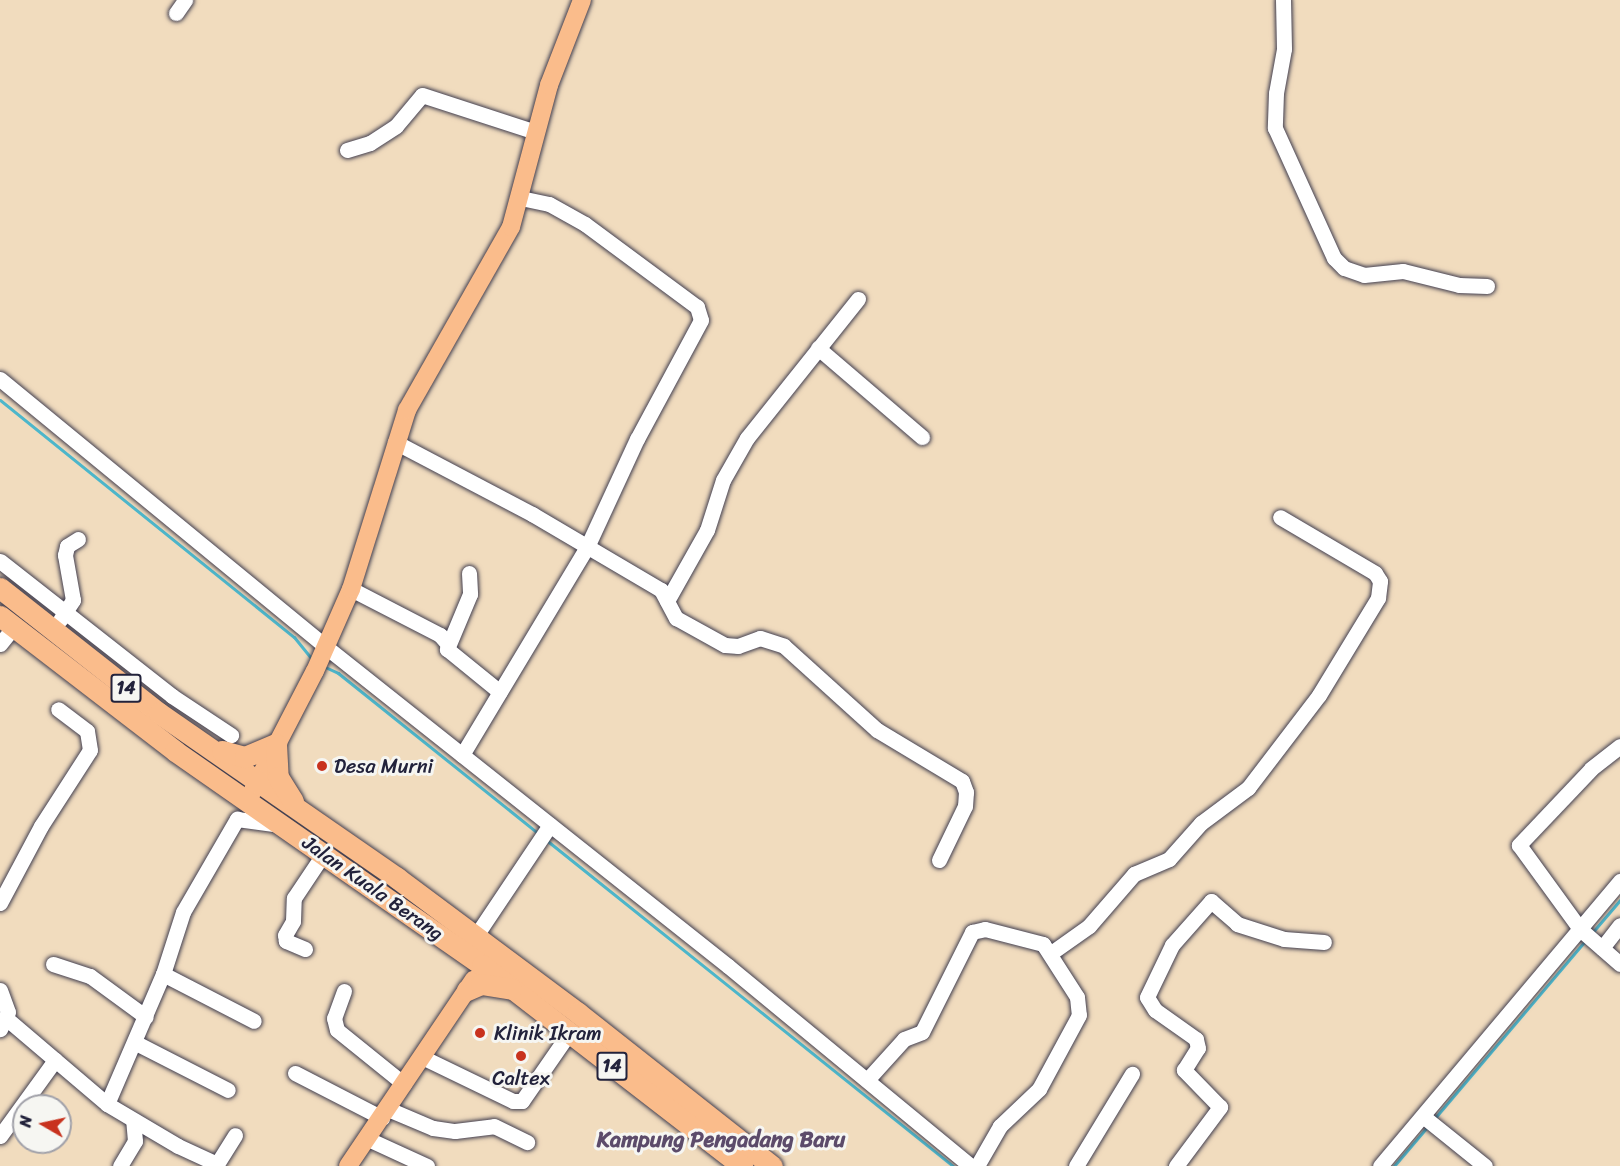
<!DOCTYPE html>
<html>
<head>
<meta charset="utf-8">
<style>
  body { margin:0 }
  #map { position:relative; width:1620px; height:1166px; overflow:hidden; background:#f1dcbe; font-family:Sriracha,sans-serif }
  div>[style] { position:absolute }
  .stream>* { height:3px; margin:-1.5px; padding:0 1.5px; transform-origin:1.5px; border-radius:1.5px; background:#4db7cb }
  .roads { filter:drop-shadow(0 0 2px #413e4f) drop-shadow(0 0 2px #413e4f) }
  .minor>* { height:15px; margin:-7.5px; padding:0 7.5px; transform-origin:7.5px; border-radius:7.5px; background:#fff }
  .major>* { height:18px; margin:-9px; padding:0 9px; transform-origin:9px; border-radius:9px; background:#fabc8b }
  .highway>* { height:21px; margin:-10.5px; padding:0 10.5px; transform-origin:10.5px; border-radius:10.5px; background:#fabc8b }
  .dots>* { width:16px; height:16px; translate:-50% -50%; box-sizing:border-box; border:3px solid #f6f6f2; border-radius:50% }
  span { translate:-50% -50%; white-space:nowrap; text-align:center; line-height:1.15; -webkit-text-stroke:6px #f6f6f2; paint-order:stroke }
  .shield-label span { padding:2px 4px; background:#f6f6f2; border:2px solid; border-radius:4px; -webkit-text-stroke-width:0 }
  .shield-label { font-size:18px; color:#22223b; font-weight:700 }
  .poi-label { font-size:20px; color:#22223b }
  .left { translate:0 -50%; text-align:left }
  .street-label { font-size:20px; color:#22223b }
  .quarter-label { font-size:22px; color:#5c4b6a; font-weight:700 }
  .north { position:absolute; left:12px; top:1094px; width:60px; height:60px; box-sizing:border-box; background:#f6f6f2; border:2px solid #a1a1a9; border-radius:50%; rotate:279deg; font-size:16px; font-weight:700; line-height:24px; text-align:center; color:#22223b }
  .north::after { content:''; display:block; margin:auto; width:21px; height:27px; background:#c8321e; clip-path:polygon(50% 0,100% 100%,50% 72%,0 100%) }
</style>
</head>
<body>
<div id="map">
  <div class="stream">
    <i style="left:0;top:400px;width:378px;rotate:38.9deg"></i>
    <i style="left:294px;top:637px;width:28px;rotate:51deg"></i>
    <i style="left:323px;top:666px;width:17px;rotate:25deg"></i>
    <i style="left:338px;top:673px;width:256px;rotate:38.7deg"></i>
    <i style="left:545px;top:839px;width:523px;rotate:38.71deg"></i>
    <i style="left:1591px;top:934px;width:45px;rotate:-49.5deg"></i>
    <i style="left:1434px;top:1119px;width:233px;rotate:-49.7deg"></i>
    <i style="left:1394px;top:1166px;width:52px;rotate:-49.6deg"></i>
  </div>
  <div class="roads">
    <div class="minor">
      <i style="left:1283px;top:0;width:49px;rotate:88.8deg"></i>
      <i style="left:1284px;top:49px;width:45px;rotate:100.3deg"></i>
      <i style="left:1276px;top:93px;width:35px;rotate:92deg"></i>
      <i style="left:1275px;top:128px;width:143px;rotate:65.6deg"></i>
      <i style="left:1334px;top:258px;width:14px;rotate:45deg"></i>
      <i style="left:1344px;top:268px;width:21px;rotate:19deg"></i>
      <i style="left:1364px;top:275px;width:39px;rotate:-6deg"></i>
      <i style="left:1403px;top:271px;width:58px;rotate:14deg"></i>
      <i style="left:1459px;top:285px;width:28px;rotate:2deg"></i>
      <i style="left:176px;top:13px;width:16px;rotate:-55deg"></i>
      <i style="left:347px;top:150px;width:24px;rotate:-17deg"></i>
      <i style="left:370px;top:143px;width:31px;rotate:-33deg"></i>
      <i style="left:396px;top:126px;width:40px;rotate:-50deg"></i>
      <i style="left:422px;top:95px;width:120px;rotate:18deg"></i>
      <i style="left:818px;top:348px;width:137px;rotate:40.6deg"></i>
      <i style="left:0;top:379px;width:422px;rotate:39.4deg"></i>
      <i style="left:326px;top:647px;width:513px;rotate:38.43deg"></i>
      <i style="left:728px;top:966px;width:315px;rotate:39.5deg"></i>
      <i style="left:395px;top:442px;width:155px;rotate:27.7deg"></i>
      <i style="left:532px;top:514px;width:150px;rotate:30.5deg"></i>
      <i style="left:661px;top:590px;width:32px;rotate:62deg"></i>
      <i style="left:676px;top:618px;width:56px;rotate:28.9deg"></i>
      <i style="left:725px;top:645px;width:13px;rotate:4deg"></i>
      <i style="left:738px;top:646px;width:23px;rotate:-20deg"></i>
      <i style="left:760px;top:638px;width:25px;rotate:18deg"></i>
      <i style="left:784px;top:646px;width:125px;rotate:42.1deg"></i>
      <i style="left:877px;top:730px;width:99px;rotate:31deg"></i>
      <i style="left:962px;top:781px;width:12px;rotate:70deg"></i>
      <i style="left:966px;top:792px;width:14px;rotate:94deg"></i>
      <i style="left:965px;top:806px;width:60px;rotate:115.7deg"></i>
      <i style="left:0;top:561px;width:219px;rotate:38.1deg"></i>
      <i style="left:172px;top:696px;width:71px;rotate:33.5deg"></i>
      <i style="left:469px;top:573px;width:21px;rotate:87deg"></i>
      <i style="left:470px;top:594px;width:60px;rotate:112.7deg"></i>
      <i style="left:447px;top:649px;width:68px;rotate:39.1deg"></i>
      <i style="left:351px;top:589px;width:100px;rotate:27.3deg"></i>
      <i style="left:440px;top:635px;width:11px;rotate:49deg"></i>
      <i style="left:667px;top:601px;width:81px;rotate:-60.6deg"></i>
      <i style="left:707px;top:530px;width:52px;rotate:-72.3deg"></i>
      <i style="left:723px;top:480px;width:48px;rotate:-60.3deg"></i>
      <i style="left:747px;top:438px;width:178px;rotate:-51.4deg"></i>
      <i style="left:60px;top:620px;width:24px;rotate:-57deg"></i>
      <i style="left:73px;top:600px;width:46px;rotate:-100.1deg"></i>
      <i style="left:65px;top:555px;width:9px;rotate:-77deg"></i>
      <i style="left:67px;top:546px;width:13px;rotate:-32deg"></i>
      <i style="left:0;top:644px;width:22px;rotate:-51deg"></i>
      <i style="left:1620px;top:746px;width:37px;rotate:142deg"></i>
      <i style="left:1591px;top:769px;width:105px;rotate:133.5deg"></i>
      <i style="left:1519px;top:845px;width:104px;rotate:54deg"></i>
      <i style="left:1580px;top:929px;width:53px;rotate:41.2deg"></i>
      <i style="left:462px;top:755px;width:243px;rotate:-59deg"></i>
      <i style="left:587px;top:547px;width:119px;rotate:-65.2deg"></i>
      <i style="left:637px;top:439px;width:135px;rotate:-61.7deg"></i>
      <i style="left:701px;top:320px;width:14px;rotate:-107deg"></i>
      <i style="left:697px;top:307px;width:139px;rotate:-143.5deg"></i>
      <i style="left:585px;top:224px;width:41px;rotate:-150.9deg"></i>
      <i style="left:549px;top:204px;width:29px;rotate:-168deg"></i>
      <i style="left:0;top:903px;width:87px;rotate:-62deg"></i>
      <i style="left:41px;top:826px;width:90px;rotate:-57.2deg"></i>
      <i style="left:90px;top:750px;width:19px;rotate:-99deg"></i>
      <i style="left:87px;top:731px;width:36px;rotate:-143deg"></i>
      <i style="left:481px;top:928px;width:124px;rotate:-56.2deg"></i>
      <i style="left:1602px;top:948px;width:29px;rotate:-52deg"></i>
      <i style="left:305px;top:949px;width:21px;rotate:-157deg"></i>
      <i style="left:286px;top:941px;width:6px;rotate:-99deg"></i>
      <i style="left:285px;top:935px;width:16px;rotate:-60deg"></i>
      <i style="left:293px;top:921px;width:23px;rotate:-88deg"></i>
      <i style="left:294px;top:898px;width:54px;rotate:-56.3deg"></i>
      <i style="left:1051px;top:953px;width:47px;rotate:-35.4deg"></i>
      <i style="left:1089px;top:926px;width:69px;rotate:-49.1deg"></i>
      <i style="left:1134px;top:874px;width:38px;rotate:-23deg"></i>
      <i style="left:1169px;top:859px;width:48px;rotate:-48.4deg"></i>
      <i style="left:1201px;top:823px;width:59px;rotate:-36.7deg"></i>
      <i style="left:1248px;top:788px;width:117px;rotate:-52.6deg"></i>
      <i style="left:1319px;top:695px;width:114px;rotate:-58.7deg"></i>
      <i style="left:1378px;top:598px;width:17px;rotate:-83deg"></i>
      <i style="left:1380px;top:581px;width:9px;rotate:-122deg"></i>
      <i style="left:1375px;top:573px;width:110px;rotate:-149.5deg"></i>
      <i style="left:53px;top:964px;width:39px;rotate:18deg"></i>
      <i style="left:90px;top:976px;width:69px;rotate:36.2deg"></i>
      <i style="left:163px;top:974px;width:102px;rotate:27.3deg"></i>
      <i style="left:0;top:990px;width:23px;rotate:70deg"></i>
      <i style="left:8px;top:1012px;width:19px;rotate:115deg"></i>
      <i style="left:344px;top:991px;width:29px;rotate:110deg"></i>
      <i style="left:334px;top:1018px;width:12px;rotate:76deg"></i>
      <i style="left:337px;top:1030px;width:86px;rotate:38.9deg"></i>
      <i style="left:7px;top:1019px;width:131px;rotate:40.4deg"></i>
      <i style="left:107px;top:1104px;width:82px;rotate:30.6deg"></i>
      <i style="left:178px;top:1146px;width:43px;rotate:24.8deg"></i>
      <i style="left:217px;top:1164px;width:34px;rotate:-58deg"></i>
      <i style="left:136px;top:1043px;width:103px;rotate:27.1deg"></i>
      <i style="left:422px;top:1057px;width:101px;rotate:25.8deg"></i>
      <i style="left:513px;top:1101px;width:9px"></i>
      <i style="left:522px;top:1101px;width:83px;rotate:-55.3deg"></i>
      <i style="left:295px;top:1073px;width:98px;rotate:27.3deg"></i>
      <i style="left:867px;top:1080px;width:55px;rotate:-47.9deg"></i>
      <i style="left:904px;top:1039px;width:19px;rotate:-21deg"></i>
      <i style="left:922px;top:1032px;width:112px;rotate:-63.4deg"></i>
      <i style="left:972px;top:932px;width:13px;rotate:-13deg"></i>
      <i style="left:985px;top:929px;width:60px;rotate:14.5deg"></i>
      <i style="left:1043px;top:944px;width:63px;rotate:57.3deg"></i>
      <i style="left:1077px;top:997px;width:18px;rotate:84deg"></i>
      <i style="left:1079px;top:1015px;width:84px;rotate:118.4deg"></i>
      <i style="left:1039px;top:1089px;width:54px;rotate:136.5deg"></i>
      <i style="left:1000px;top:1126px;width:46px;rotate:119.9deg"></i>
      <i style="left:107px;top:1104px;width:142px;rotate:-66.7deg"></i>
      <i style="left:163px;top:974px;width:65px;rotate:-72.1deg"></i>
      <i style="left:183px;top:912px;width:108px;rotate:-59.9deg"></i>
      <i style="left:237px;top:819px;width:37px;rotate:8deg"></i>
      <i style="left:388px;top:1109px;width:49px;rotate:22.9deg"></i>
      <i style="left:433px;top:1128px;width:22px;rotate:8deg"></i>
      <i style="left:455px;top:1131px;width:39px;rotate:-7deg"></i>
      <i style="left:494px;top:1126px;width:37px;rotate:26deg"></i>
      <i style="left:1424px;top:1117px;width:78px;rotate:38.8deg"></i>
      <i style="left:0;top:1136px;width:94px;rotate:-54.1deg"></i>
      <i style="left:368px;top:1139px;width:65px;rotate:24.6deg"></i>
      <i style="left:120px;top:1166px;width:29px;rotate:-59deg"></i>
      <i style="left:135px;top:1141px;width:21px;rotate:-95deg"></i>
      <i style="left:1076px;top:1166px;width:108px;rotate:-58.7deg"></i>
      <i style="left:1176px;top:1166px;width:74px;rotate:-53.3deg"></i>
      <i style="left:1220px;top:1107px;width:52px;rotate:-134.2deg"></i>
      <i style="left:1184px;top:1070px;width:26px;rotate:-58deg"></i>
      <i style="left:1198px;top:1048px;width:9px;rotate:-103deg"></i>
      <i style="left:1196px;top:1039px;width:50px;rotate:-144.7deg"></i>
      <i style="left:1155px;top:1010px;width:15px;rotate:-122deg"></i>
      <i style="left:1147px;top:997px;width:58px;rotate:-64.3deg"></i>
      <i style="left:1172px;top:945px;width:59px;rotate:-48.4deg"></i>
      <i style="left:1211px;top:901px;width:35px;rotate:41deg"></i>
      <i style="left:1237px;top:924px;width:49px;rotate:17.7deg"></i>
      <i style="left:1284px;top:939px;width:40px;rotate:4.3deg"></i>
      <i style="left:1380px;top:1166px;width:373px;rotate:-49.9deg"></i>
    </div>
    <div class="major">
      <i style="left:248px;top:800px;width:145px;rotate:-62.6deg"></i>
      <i style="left:315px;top:671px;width:90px;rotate:-66.3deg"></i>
      <i style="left:351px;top:589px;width:188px;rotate:-72.6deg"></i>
      <i style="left:407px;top:410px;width:210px;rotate:-60.4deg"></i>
      <i style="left:511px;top:227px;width:147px;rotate:-75deg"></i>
      <i style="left:549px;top:85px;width:91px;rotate:-68.8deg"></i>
      <i style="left:348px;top:1166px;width:225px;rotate:-56deg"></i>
    </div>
    <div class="highway">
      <i style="left:0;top:588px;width:202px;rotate:38.2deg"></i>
      <i style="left:159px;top:713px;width:290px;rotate:34.7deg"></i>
      <i style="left:397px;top:878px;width:226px;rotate:36.7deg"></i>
      <i style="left:578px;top:1013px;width:247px;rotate:38.3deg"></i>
      <i style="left:0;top:616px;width:221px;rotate:37.6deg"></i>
      <i style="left:175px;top:751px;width:374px;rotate:34.9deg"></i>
      <i style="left:482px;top:965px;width:329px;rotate:37.7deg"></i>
      <i style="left:222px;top:751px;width:24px;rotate:15deg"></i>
      <i style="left:245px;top:757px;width:34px;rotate:-23deg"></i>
      <i style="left:276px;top:744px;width:33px;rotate:87deg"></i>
      <i style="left:278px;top:777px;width:28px;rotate:58deg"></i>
      <i style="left:467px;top:990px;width:15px;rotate:-23deg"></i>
      <i style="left:481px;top:984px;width:30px;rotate:9deg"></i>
    </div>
  </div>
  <div class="dots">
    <i style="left:322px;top:766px;background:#c8321e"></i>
    <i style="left:480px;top:1033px;background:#c8321e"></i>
    <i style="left:521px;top:1056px;background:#c8321e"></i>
  </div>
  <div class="shield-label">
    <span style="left:126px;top:688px">14</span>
    <span style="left:612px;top:1066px">14</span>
  </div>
  <div class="poi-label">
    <span class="left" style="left:334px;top:766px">Desa Murni</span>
    <span class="left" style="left:494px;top:1033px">Klinik Ikram</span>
    <span style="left:521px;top:1078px">Caltex</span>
  </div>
  <div class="street-label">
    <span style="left:373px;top:888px;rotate:35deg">Jalan Kuala Berang</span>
  </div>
  <div class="quarter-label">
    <span style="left:721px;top:1140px">Kampung Pengadang Baru</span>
  </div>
  <div class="north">N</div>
</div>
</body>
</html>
